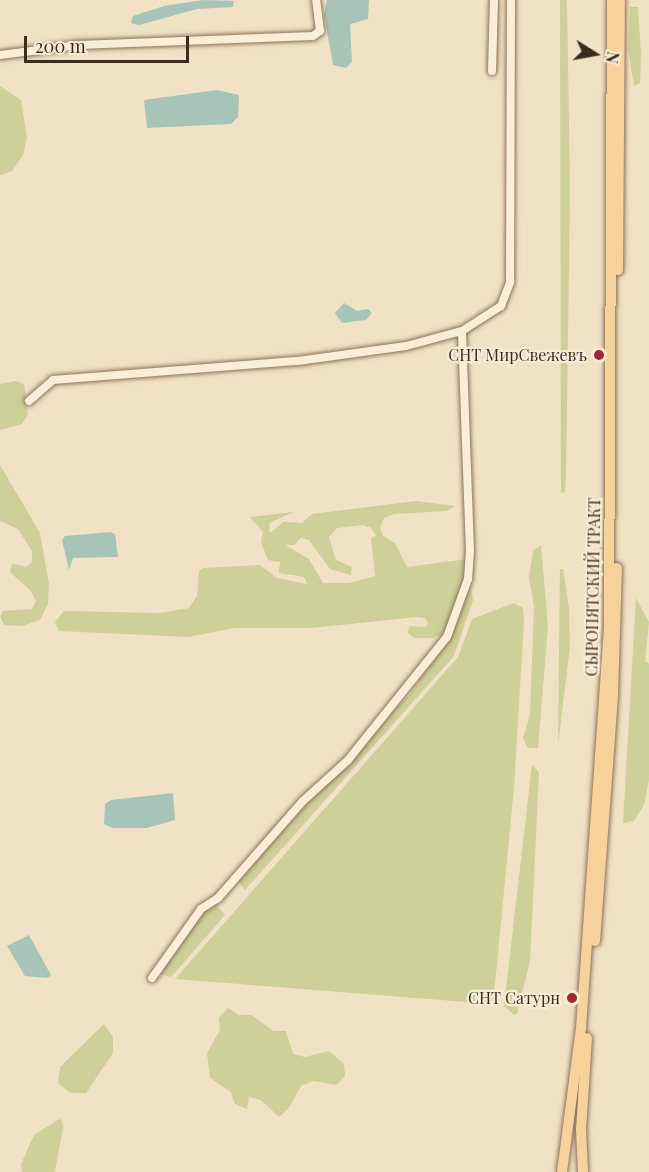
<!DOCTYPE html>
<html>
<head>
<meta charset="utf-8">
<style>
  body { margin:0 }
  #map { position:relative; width:649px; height:1172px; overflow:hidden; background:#f1e1c5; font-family:"Playfair Display",serif }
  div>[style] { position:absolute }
  .green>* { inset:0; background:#cdd098 }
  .water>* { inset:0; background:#a7c4b9 }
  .roads { filter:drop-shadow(0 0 2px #8d7259) drop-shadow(0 0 2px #8d7259) }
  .minor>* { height:8px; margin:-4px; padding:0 4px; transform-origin:4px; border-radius:4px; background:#fbeed9 }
  .major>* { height:10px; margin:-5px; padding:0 5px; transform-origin:5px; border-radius:5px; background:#f6d39b }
  .dots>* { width:16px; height:16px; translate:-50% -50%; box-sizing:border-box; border:3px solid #f8ebd5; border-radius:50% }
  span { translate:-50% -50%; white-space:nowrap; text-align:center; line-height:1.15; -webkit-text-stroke:4.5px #f8ebd5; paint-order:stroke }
  .poi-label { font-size:16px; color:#3c2b1e }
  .right { translate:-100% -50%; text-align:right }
  .street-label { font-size:16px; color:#3c2b1e }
  .north { position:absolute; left:565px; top:24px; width:60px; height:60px; -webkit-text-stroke:4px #f8ebd5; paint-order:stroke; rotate:101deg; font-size:16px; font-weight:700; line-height:24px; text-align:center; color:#3c2b1e }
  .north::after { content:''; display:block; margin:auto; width:21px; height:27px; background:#3c2b1e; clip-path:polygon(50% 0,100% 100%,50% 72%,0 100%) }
  .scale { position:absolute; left:24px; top:36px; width:165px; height:27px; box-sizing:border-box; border:3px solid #3c2b1e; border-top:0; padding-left:8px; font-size:18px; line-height:21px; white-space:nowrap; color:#3c2b1e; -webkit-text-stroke:4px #f8ebd5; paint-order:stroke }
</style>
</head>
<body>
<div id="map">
  <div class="green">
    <i style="clip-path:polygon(560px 0,567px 0,570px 190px,566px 476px,565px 492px,561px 493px)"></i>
    <i style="clip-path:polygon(630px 7px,638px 7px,641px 53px,640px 83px,634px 86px,628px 49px)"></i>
    <i style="clip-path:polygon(0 86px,21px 100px,27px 138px,23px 155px,12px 171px,0 175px)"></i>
    <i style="clip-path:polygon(15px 381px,24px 384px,28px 414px,22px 424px,0 430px,0 384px)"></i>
    <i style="clip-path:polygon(0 465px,40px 533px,49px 584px,48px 604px,40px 620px,22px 626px,4px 625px,0 616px,3px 611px,32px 609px,36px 601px,31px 591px,10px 572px,12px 563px,26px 567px,32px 562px,32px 551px,18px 529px,0 521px)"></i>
    <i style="clip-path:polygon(evenodd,416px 501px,455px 506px,447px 511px,394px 514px,384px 518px,380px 527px,383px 536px,395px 543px,407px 567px,467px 559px,463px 585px,446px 633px,433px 638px,414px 638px,407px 632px,410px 626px,425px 627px,428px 623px,425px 618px,418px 617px,311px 628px,235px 628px,188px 637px,59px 631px,55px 622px,64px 611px,160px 613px,189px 608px,197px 596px,199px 571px,203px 568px,260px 565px,277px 578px,307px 584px,304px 577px,279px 573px,280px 562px,268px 560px,261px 542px,263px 532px,250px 517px,294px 512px,269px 523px,270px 533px,283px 522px,302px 523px,312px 514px,416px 501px,363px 525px,371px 528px,376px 536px,371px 538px,375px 576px,349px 583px,323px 583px,309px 559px,285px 545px,294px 545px,301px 538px,309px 540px,330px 569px,351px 575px,352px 567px,336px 560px,329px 537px,337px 528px,363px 525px)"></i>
    <i style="clip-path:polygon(541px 545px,548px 626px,538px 748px,528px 748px,523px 738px,530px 715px,534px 607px,529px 577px,533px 551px)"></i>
    <i style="clip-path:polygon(560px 569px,563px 569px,569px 608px,570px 647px,558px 744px)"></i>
    <i style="clip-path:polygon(471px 589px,473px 600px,454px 656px,245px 890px,237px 879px,409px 695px,443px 648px,467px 590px)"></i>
    <i style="clip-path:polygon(636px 598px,649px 622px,645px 661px,649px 664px,649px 780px,644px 805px,634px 821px,623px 823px)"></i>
    <i style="clip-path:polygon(514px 603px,523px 608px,524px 620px,514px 788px,493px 1004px,175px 979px,458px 657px,472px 619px)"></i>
    <i style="clip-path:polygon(532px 765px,539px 772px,530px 961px,517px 1014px,514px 1015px,504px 1006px)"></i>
    <i style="clip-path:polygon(215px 903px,225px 915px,171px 977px,160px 974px,203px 911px)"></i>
    <i style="clip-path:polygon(228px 1008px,239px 1015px,252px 1015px,273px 1031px,286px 1031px,293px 1054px,305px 1057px,329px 1051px,344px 1064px,345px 1076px,337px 1085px,313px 1081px,301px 1086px,288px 1109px,279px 1117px,261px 1100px,249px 1097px,247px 1109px,235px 1104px,231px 1092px,210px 1078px,207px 1053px,220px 1030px,219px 1018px)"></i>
    <i style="clip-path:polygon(104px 1024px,113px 1037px,113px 1053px,86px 1093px,70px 1093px,58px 1083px,60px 1067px)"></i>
    <i style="clip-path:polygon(61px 1118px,63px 1127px,55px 1172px,22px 1172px,21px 1164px,34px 1135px)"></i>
  </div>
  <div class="water">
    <i style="clip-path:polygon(203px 0,234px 1px,233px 7px,197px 9px,139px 25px,131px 23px,133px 16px,164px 6px)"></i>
    <i style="clip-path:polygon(327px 0,369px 0,368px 19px,350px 24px,352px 62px,346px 68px,333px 65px,324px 14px)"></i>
    <i style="clip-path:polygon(217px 90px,239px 95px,238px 117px,231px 124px,147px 128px,144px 100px)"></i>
    <i style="clip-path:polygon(344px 303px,357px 311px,368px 309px,372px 313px,366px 320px,342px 323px,335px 313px)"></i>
    <i style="clip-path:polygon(111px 532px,115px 534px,118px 557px,73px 558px,69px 570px,62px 540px,65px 536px)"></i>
    <i style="clip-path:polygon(173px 793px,175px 820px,147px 828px,112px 828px,104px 824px,105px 804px,111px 800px)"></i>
    <i style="clip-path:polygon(29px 935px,51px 975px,47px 978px,25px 976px,7px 946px)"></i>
  </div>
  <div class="roads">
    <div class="minor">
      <i style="left:0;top:55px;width:79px;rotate:-7.3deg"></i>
      <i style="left:78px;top:45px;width:235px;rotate:-2.2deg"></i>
      <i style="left:313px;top:36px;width:9px;rotate:-36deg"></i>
      <i style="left:320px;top:31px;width:31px;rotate:-97deg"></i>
      <i style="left:492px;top:71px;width:71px;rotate:-88.4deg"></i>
      <i style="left:29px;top:401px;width:32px;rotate:-41deg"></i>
      <i style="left:53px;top:380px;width:253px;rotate:-4.5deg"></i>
      <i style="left:305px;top:360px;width:102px;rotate:-7.9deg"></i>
      <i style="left:406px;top:346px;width:58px;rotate:-15deg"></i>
      <i style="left:462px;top:331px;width:46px;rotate:-32.7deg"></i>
      <i style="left:501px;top:306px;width:26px;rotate:-69deg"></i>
      <i style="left:510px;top:282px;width:282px;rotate:-89.8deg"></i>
      <i style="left:152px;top:978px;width:85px;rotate:-54.6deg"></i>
      <i style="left:201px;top:909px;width:20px;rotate:-33deg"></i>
      <i style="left:218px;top:898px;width:129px;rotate:-48.8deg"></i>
      <i style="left:303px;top:801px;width:61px;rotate:-42.3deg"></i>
      <i style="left:348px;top:760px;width:158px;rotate:-51.2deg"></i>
      <i style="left:447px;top:637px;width:62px;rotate:-70.1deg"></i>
      <i style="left:468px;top:579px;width:28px;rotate:-86deg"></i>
      <i style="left:470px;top:551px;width:220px;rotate:-92.1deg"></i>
    </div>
    <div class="major">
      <i style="left:618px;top:270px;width:270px;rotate:-89.6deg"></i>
      <i style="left:595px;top:941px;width:248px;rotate:-85.8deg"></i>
      <i style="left:613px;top:694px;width:126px;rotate:-88.2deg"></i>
      <i style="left:562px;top:1172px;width:145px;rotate:-82.5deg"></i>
      <i style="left:581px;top:1028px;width:400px;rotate:-86deg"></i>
      <i style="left:609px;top:629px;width:629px;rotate:-89.73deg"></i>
      <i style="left:583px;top:1172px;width:42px;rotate:-92.7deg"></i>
      <i style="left:581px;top:1130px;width:92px;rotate:-86.3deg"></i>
    </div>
  </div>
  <div class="dots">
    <i style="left:599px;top:355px;background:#a0262f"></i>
    <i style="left:572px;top:998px;background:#a0262f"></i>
  </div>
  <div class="poi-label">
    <span class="right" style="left:587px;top:355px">СНТ МирСвежевъ</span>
    <span class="right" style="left:560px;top:998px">СНТ Сатурн</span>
  </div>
  <div class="street-label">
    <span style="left:593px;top:587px;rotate:-89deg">СЫРОПЯТСКИЙ ТРАКТ</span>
  </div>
  <div class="north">N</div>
  <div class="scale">200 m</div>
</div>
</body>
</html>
